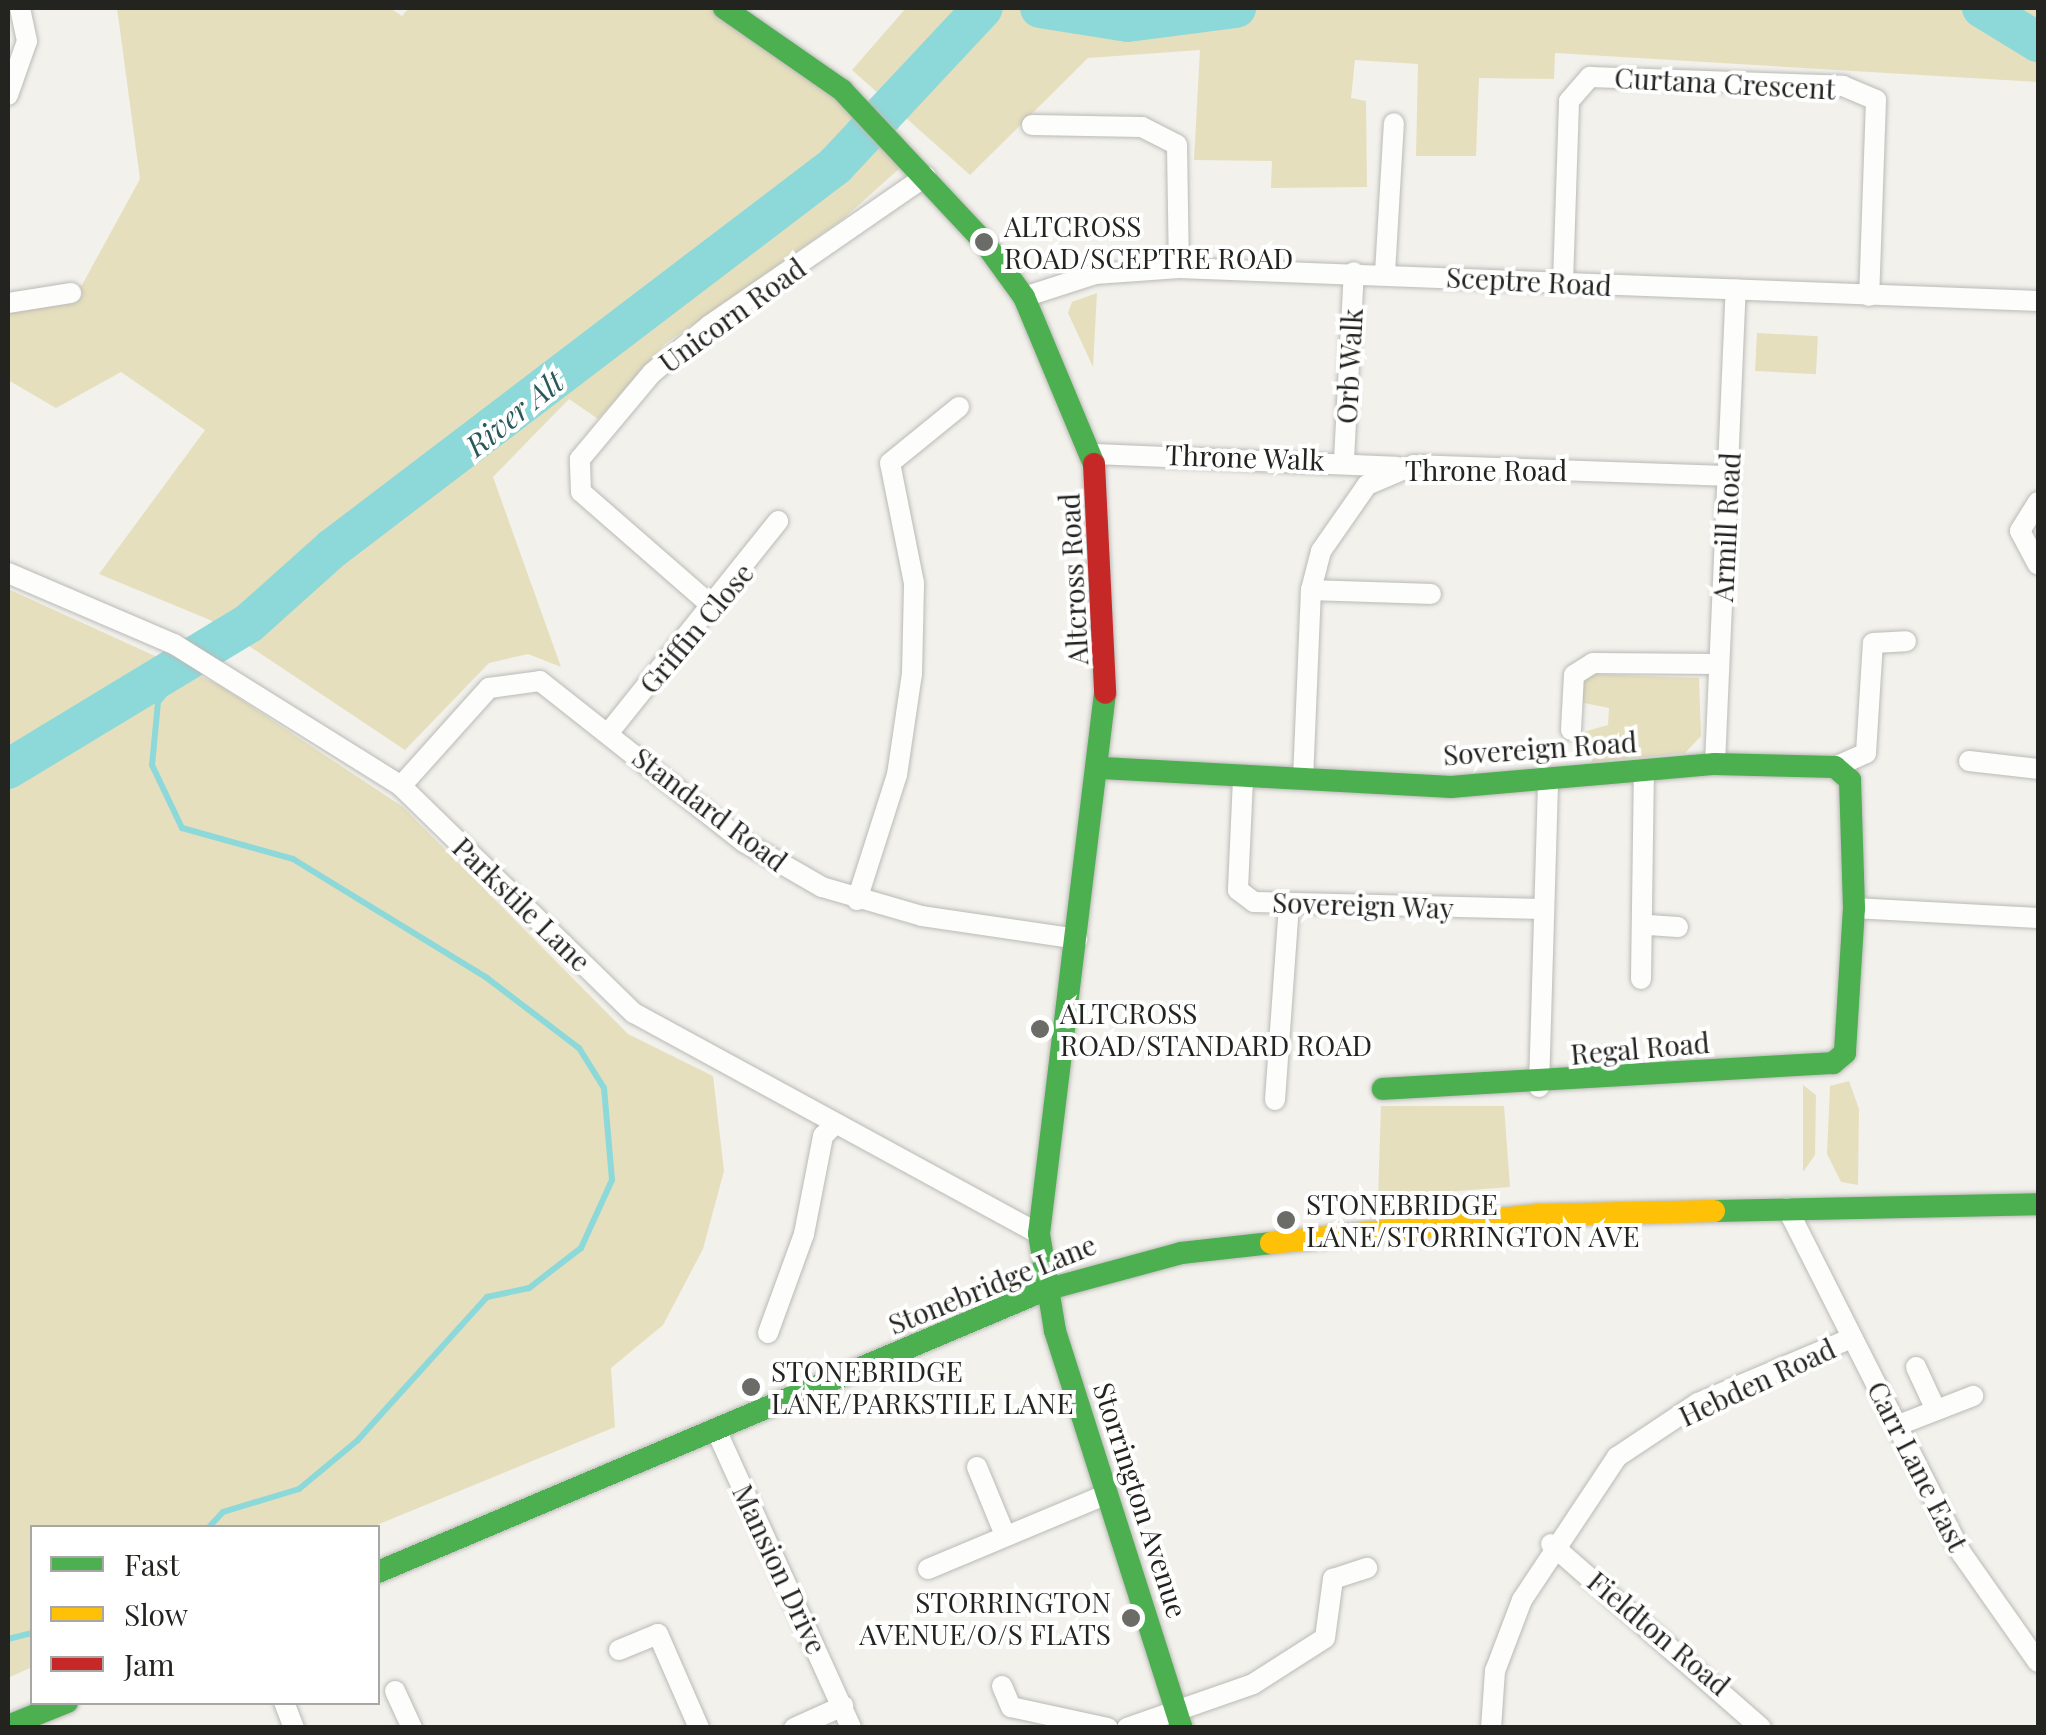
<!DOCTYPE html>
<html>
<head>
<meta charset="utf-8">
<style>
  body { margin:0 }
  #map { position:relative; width:2046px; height:1735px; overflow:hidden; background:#f2f1ec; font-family:"Playfair Display",serif }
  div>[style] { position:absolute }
  .green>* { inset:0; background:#e6dfbe; transform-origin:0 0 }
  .stream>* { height:6px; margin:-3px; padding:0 3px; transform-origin:3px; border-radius:3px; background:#8dd9da }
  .river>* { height:40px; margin:-20px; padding:0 20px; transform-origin:20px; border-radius:20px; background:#8dd9da }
  .roads { filter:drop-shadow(0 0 2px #babab6) drop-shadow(0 0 2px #babab6) }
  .street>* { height:20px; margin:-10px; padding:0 10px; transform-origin:10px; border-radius:10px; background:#fdfdfc }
  .fast>* { height:22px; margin:-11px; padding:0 11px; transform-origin:11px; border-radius:11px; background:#4caf50 }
  .slow>* { height:22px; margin:-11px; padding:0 11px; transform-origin:11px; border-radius:11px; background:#ffc107 }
  .jam>* { height:22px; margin:-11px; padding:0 11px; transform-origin:11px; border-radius:11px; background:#c62828 }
  .dots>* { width:28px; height:28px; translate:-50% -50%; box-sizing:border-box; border:5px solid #fff; border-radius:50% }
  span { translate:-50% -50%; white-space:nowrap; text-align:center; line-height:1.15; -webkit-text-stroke:8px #fff; paint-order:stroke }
  .street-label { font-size:28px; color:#232320 }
  .poi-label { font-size:28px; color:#232320 }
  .left { translate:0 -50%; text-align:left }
  .right { translate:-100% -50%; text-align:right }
  .water-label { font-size:30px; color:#29595a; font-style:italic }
  .frame { position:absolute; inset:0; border:10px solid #232320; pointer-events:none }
  .legend { position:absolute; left:30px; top:1525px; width:350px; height:180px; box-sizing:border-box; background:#fff; border:2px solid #a7a7a6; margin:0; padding:12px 18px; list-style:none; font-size:30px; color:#232320 }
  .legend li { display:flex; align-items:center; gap:20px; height:50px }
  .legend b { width:50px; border:2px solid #a7a7a6 }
</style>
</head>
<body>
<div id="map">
  <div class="green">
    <i style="clip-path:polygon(117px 8px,390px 8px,402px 16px,409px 8px,724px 8px,910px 159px,843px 219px,665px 344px,598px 419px,569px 399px,493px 477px,561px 667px,528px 654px,489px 663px,405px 750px,210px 620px,99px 574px,205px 430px,121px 372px,56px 408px,8px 380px,8px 299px,82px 285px,140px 179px)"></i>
    <i style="clip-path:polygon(906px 8px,2038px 8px,2038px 82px,1555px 53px,1554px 79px,1479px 78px,1476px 156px,1416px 156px,1418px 64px,1355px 60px,1351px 98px,1366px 101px,1367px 187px,1271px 188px,1272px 161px,1194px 160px,1200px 50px,1088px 58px,970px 175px,852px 70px)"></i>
    <i style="clip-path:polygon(1097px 293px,1093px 367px,1068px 313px,1072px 302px)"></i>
    <i style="left:1757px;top:333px;width:61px;height:38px;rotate:3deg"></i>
    <i style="clip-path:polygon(8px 589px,219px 685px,403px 807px,628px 1034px,713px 1076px,724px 1171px,703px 1249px,663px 1325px,611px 1368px,615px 1427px,372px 1527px,32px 1528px,32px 1667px,8px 1678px)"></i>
    <i style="clip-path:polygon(1589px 674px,1699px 678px,1701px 736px,1685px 753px,1592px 762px,1591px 748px,1577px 746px,1580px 733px,1608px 725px,1609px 708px,1584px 703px,1579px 691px)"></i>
    <i style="clip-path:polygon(1849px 1081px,1859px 1109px,1858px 1185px,1841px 1182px,1827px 1154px,1830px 1086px)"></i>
    <i style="clip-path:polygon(1803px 1085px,1816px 1095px,1815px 1155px,1803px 1172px)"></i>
    <i style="clip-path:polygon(1381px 1106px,1504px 1106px,1510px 1187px,1378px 1197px)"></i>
  </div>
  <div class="stream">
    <i style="left:189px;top:665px;width:48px;rotate:130deg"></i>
    <i style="left:158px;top:702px;width:63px;rotate:95.4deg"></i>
    <i style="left:152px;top:765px;width:70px;rotate:64.5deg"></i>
    <i style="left:182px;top:828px;width:115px;rotate:15.6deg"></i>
    <i style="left:293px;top:859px;width:228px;rotate:31.5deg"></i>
    <i style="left:487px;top:978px;width:116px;rotate:37.3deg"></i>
    <i style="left:579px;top:1048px;width:47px;rotate:58deg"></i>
    <i style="left:604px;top:1088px;width:92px;rotate:85deg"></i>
    <i style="left:612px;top:1180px;width:75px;rotate:114.5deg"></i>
    <i style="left:581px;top:1248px;width:66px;rotate:142.4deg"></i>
    <i style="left:529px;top:1288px;width:43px;rotate:167.9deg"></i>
    <i style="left:487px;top:1297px;width:193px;rotate:132.1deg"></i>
    <i style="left:358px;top:1440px;width:77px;rotate:140.3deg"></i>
    <i style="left:299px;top:1489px;width:79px;rotate:163.2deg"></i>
    <i style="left:223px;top:1512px;width:22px;rotate:133deg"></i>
    <i style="left:8px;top:1639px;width:25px;rotate:-14deg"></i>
  </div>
  <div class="river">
    <i style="left:1040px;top:8px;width:89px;rotate:9deg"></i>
    <i style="left:1128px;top:22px;width:109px;rotate:-7.4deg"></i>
    <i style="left:1982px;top:8px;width:66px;rotate:31.3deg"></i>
    <i style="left:8px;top:769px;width:282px;rotate:-31.2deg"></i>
    <i style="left:249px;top:623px;width:113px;rotate:-41.8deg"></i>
    <i style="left:333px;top:548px;width:631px;rotate:-37.27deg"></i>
    <i style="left:835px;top:166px;width:216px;rotate:-46.9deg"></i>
  </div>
  <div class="roads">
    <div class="street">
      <i style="left:8px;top:95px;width:57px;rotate:-70.6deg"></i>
      <i style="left:27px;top:41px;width:34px;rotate:-102deg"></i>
      <i style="left:1032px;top:125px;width:110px;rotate:1deg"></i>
      <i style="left:1142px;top:127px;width:39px;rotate:27deg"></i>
      <i style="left:1177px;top:145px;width:123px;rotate:89.1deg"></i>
      <i style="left:1385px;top:273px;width:150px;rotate:-86.6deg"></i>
      <i style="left:1563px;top:283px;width:182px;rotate:-88.1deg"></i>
      <i style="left:1569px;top:101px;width:32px;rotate:-49deg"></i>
      <i style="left:1590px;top:77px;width:253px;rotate:2deg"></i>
      <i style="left:1843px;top:86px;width:36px;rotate:23deg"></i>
      <i style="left:1876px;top:100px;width:196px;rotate:92deg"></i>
      <i style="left:1024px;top:297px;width:75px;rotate:-17.9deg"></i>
      <i style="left:1095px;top:274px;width:84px;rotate:-4.1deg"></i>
      <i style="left:1179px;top:268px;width:860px;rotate:2.2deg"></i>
      <i style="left:8px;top:303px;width:64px;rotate:-9deg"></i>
      <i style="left:1093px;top:454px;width:304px;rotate:2.4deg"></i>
      <i style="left:1344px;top:460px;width:188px;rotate:-87deg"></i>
      <i style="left:2038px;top:502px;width:34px;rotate:122deg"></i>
      <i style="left:2020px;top:531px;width:38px;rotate:62deg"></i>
      <i style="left:8px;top:573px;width:181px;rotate:23.2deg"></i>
      <i style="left:174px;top:644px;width:268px;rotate:32deg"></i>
      <i style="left:401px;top:786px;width:325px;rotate:44.3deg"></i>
      <i style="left:634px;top:1013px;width:461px;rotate:28.6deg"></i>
      <i style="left:1311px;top:590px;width:120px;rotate:1.9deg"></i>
      <i style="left:713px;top:607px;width:175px;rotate:-138.9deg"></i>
      <i style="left:581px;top:492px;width:33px;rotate:-92deg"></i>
      <i style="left:580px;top:459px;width:112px;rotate:-50.1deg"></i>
      <i style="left:652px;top:373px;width:75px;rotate:-39.6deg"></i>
      <i style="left:710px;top:325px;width:262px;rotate:-34.6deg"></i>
      <i style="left:1571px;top:730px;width:55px;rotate:-86.9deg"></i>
      <i style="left:1574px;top:675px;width:22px;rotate:-32deg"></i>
      <i style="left:1593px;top:663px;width:126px;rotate:0.5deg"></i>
      <i style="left:610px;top:731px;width:269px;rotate:-51.3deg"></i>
      <i style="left:1969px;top:761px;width:69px;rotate:6.6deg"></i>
      <i style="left:1715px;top:764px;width:475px;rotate:-87.5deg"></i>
      <i style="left:1835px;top:767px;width:34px;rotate:-24deg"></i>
      <i style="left:1866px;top:753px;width:110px;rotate:-86.4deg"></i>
      <i style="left:1873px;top:643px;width:33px;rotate:-3deg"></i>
      <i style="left:1243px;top:779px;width:111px;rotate:92.6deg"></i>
      <i style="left:1238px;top:890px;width:20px;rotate:37deg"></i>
      <i style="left:1254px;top:902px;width:289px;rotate:1.4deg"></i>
      <i style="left:1303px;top:780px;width:190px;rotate:-87.6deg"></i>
      <i style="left:1311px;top:590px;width:40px;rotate:-75.6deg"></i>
      <i style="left:1321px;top:551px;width:80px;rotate:-55.1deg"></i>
      <i style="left:1367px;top:485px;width:51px;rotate:-23.1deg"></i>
      <i style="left:1414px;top:465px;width:316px;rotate:2deg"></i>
      <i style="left:401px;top:786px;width:132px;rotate:-48.1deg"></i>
      <i style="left:489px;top:688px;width:51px;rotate:-7.8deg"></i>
      <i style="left:540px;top:681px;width:260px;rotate:38.3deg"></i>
      <i style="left:744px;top:842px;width:90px;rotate:30deg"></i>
      <i style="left:822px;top:887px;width:104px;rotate:16.2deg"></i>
      <i style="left:922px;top:916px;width:157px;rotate:8.4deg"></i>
      <i style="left:857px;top:900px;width:131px;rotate:-72.3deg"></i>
      <i style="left:897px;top:775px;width:102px;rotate:-81.6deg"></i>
      <i style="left:912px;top:674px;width:91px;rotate:-88.7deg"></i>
      <i style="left:914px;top:583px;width:122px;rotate:-101.3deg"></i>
      <i style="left:890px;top:463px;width:89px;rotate:-39.1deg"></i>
      <i style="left:1854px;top:908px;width:184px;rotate:3.1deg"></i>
      <i style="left:1648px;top:925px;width:30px;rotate:4deg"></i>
      <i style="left:1641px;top:979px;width:208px;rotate:-89.2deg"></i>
      <i style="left:1539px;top:1087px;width:308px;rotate:-88.3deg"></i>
      <i style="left:1275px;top:1100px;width:197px;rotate:-85.9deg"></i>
      <i style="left:1787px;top:1208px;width:388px;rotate:63.2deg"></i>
      <i style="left:1962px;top:1554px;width:132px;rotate:54.9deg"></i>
      <i style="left:768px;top:1333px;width:105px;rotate:-70deg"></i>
      <i style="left:804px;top:1234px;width:100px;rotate:-79deg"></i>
      <i style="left:823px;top:1136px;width:18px;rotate:-45deg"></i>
      <i style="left:1916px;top:1367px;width:47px;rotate:65.1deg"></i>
      <i style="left:1896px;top:1426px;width:83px;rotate:-21.3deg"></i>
      <i style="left:717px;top:1432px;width:325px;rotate:65.6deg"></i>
      <i style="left:977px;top:1467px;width:68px;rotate:67.6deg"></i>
      <i style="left:1551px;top:1544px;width:279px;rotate:41.2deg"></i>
      <i style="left:928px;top:1569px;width:194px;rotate:-22.7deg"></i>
      <i style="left:619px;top:1650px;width:42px;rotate:-22.3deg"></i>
      <i style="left:658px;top:1634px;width:103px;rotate:66.4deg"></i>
      <i style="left:1002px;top:1686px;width:23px;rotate:67deg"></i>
      <i style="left:1011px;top:1707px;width:99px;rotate:12.2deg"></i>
      <i style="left:395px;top:1691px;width:41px;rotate:65.3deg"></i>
      <i style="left:284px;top:1702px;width:28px;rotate:69deg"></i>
      <i style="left:794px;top:1728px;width:54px;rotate:-24.2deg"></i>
      <i style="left:1127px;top:1728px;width:133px;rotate:-19.2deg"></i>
      <i style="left:1253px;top:1684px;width:85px;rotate:-32.6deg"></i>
      <i style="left:1325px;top:1638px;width:60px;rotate:-82.3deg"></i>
      <i style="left:1333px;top:1579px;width:36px;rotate:-18deg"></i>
      <i style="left:1491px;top:1728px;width:57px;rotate:-86deg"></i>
      <i style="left:1495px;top:1671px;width:76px;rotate:-69.2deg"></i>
      <i style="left:1522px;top:1600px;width:172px;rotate:-56.4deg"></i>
      <i style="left:1617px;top:1457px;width:97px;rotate:-33.7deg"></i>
      <i style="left:1698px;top:1403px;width:167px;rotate:-22.9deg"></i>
    </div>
    <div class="fast">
      <i style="left:724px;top:8px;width:144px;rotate:34.8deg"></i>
      <i style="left:842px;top:90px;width:208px;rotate:46.9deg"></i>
      <i style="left:984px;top:242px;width:68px;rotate:54deg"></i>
      <i style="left:1024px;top:297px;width:181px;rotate:67.3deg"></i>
      <i style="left:1105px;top:693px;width:545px;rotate:96.96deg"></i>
      <i style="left:1039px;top:1234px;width:98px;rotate:80.6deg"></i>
      <i style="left:1055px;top:1331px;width:417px;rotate:72.3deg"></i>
      <i style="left:1102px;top:768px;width:350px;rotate:3.1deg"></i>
      <i style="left:1451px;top:787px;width:265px;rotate:-5deg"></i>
      <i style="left:1715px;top:764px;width:120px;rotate:1.4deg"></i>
      <i style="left:1835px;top:767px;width:20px;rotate:41deg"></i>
      <i style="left:1850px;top:780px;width:128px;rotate:88.2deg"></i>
      <i style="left:1854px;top:908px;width:145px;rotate:93.6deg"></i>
      <i style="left:1845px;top:1053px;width:16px;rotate:140deg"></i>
      <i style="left:1833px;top:1063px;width:451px;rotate:176.7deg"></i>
      <i style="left:1714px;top:1211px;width:324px;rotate:-1.2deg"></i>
      <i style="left:378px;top:1572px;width:724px;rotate:-22.92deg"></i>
      <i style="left:1045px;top:1290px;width:141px;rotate:-15.2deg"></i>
      <i style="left:1181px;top:1253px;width:91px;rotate:-6.3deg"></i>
      <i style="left:8px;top:1726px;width:64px;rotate:-22.1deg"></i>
    </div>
    <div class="slow">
      <i style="left:1271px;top:1243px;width:269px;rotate:-6deg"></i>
      <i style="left:1539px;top:1215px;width:175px;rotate:-1.3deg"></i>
    </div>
    <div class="jam">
      <i style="left:1094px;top:464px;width:229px;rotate:87.2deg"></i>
    </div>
  </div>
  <div class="dots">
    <i style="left:984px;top:242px;background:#6b6b67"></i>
    <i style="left:1040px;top:1029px;background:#6b6b67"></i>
    <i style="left:1286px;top:1220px;background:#6b6b67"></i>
    <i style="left:751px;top:1387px;background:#6b6b67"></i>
    <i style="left:1131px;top:1618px;background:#6b6b67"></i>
  </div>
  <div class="street-label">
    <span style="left:1725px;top:83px;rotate:3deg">Curtana Crescent</span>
    <span style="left:1529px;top:281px;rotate:3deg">Sceptre Road</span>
    <span style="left:732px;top:315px;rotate:-36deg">Unicorn Road</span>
    <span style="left:1349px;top:366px;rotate:-87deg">Orb Walk</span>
    <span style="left:1245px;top:457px;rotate:2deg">Throne Walk</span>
    <span style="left:1486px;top:470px">Throne Road</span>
    <span style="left:1726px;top:527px;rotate:-87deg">Armill Road</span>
    <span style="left:1073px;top:579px;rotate:-93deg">Altcross Road</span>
    <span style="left:696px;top:628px;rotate:-50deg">Griffin Close</span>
    <span style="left:1540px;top:748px;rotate:-4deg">Sovereign Road</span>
    <span style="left:710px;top:809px;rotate:37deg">Standard Road</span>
    <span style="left:522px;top:904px;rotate:44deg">Parkstile Lane</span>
    <span style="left:1363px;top:905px;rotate:2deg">Sovereign Way</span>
    <span style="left:1640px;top:1048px;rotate:-5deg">Regal Road</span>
    <span style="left:992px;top:1284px;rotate:-22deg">Stonebridge Lane</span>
    <span style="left:1757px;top:1382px;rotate:-25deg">Hebden Road</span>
    <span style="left:1918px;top:1466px;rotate:63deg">Carr Lane East</span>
    <span style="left:1141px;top:1500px;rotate:72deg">Storrington Avenue</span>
    <span style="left:780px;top:1569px;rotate:65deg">Mansion Drive</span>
    <span style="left:1659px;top:1633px;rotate:40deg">Fieldton Road</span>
  </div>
  <div class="poi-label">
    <span class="left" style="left:1004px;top:242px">ALTCROSS<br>ROAD/SCEPTRE ROAD</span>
    <span class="left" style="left:1060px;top:1029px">ALTCROSS<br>ROAD/STANDARD ROAD</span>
    <span class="left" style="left:1306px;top:1220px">STONEBRIDGE<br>LANE/STORRINGTON AVE</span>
    <span class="left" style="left:771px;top:1387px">STONEBRIDGE<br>LANE/PARKSTILE LANE</span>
    <span class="right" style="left:1111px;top:1618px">STORRINGTON<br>AVENUE/O/S FLATS</span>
  </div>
  <div class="water-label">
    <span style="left:514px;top:413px;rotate:-39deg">River Alt</span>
  </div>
  <div class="frame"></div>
  <ul class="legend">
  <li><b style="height:12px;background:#4caf50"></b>Fast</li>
  <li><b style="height:12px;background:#ffc107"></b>Slow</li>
  <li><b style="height:12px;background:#c62828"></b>Jam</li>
  </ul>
</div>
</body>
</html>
